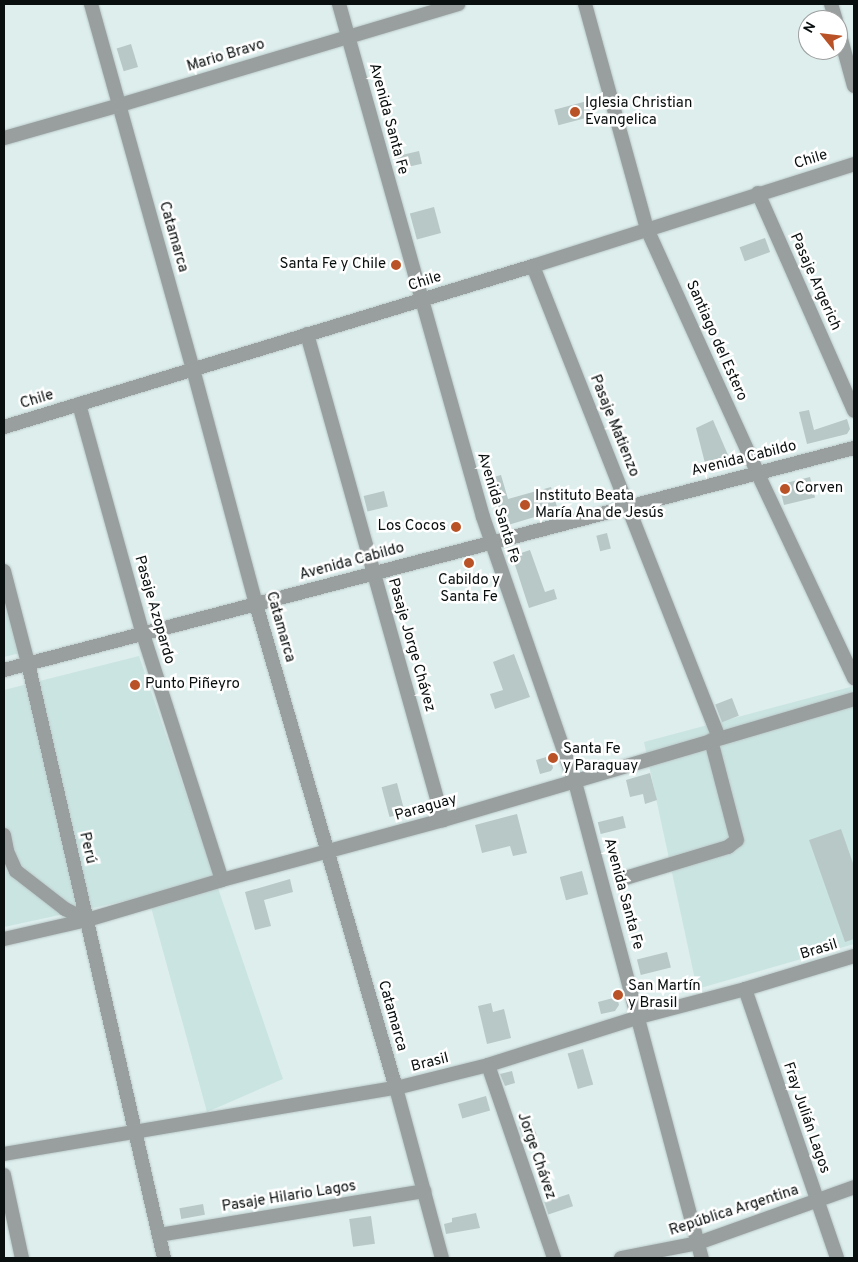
<!DOCTYPE html>
<html>
<head>
<meta charset="utf-8">
<style>
  body { margin:0 }
  #map { position:relative; width:858px; height:1262px; overflow:hidden; background:#ddeeed; font-family:Overpass,sans-serif }
  div>[style] { position:absolute }
  .built>* { inset:0; background:#cae4e2 }
  .building>* { inset:0; background:#b8c8c7; transform-origin:0 0 }
  .roads { filter:drop-shadow(0 0 1px #bbcac9) drop-shadow(0 0 1px #bbcac9) }
  .minor>* { height:14px; margin:-7px; padding:0 7px; transform-origin:7px; border-radius:7px; background:#999f9f }
  .dots>* { width:14px; height:14px; translate:-50% -50%; box-sizing:border-box; border:2px solid #fff; border-radius:50% }
  span { translate:-50% -50%; white-space:nowrap; text-align:center; line-height:1.15; -webkit-text-stroke:5px #fff; paint-order:stroke }
  .street-label { font-size:15px; color:#090e0e }
  .poi-label { font-size:15px; color:#090e0e }
  .left { translate:0 -50%; text-align:left }
  .right { translate:-100% -50%; text-align:right }
  .frame { position:absolute; inset:0; border:5px solid #090e0e; pointer-events:none }
  .north { position:absolute; left:798px; top:10px; width:50px; height:50px; box-sizing:border-box; background:#fff; border:1px solid #9d9f9f; border-radius:50%; rotate:299deg; font-size:14px; font-weight:700; line-height:20px; text-align:center; color:#090e0e }
  .north::after { content:''; display:block; margin:auto; width:18px; height:22px; background:#b95327; clip-path:polygon(50% 0,100% 100%,50% 72%,0 100%) }
</style>
</head>
<body>
<div id="map">
  <div class="built">
    <i style="clip-path:polygon(4px 586px,20px 653px,4px 657px)"></i>
    <i style="clip-path:polygon(139px 656px,283px 1079px,207px 1112px,148px 896px,4px 927px,4px 690px)"></i>
    <i style="clip-path:polygon(854px 686px,854px 944px,697px 989px,644px 742px)"></i>
  </div>
  <div class="building">
    <i style="left:131px;top:44px;width:24px;height:15px;rotate:73deg"></i>
    <i style="left:591px;top:100px;width:16px;height:38px;rotate:75deg"></i>
    <i style="left:419px;top:151px;width:13px;height:22px;rotate:77deg"></i>
    <i style="left:434px;top:207px;width:27px;height:25px;rotate:75deg"></i>
    <i style="left:765px;top:238px;width:15px;height:27px;rotate:70deg"></i>
    <i style="clip-path:polygon(809px 410px,814px 430px,847px 419px,850px 429px,847px 434px,807px 444px,799px 412px)"></i>
    <i style="clip-path:polygon(713px 420px,728px 455px,725px 464px,706px 467px,696px 428px)"></i>
    <i style="clip-path:polygon(501px 475px,508px 499px,551px 487px,558px 510px,501px 527px,487px 479px)"></i>
    <i style="left:810px;top:477px;width:21px;height:32px;rotate:76deg"></i>
    <i style="left:384px;top:491px;width:16px;height:21px;rotate:76deg"></i>
    <i style="left:607px;top:533px;width:16px;height:11px;rotate:76deg"></i>
    <i style="clip-path:polygon(530px 550px,545px 592px,554px 589px,557px 599px,529px 608px,515px 565px,521px 553px)"></i>
    <i style="clip-path:polygon(514px 654px,530px 697px,495px 709px,490px 694px,503px 690px,493px 662px)"></i>
    <i style="left:732px;top:698px;width:19px;height:18px;rotate:69deg"></i>
    <i style="clip-path:polygon(550px 756px,553px 768px,551px 771px,540px 774px,536px 760px)"></i>
    <i style="clip-path:polygon(650px 773px,657px 800px,645px 804px,643px 794px,630px 797px,626px 780px)"></i>
    <i style="left:397px;top:783px;width:31px;height:16px;rotate:75deg"></i>
    <i style="clip-path:polygon(517px 814px,527px 853px,513px 856px,510px 846px,482px 853px,475px 825px)"></i>
    <i style="left:623px;top:816px;width:12px;height:26px;rotate:76deg"></i>
    <i style="clip-path:polygon(841px 829px,854px 866px,854px 939px,845px 942px,809px 840px)"></i>
    <i style="left:582px;top:871px;width:24px;height:23px;rotate:75deg"></i>
    <i style="clip-path:polygon(290px 879px,293px 892px,264px 900px,271px 926px,255px 930px,245px 892px)"></i>
    <i style="left:667px;top:952px;width:16px;height:31px;rotate:76deg"></i>
    <i style="clip-path:polygon(617px 997px,619px 1005px,615px 1011px,601px 1014px,598px 1002px)"></i>
    <i style="clip-path:polygon(491px 1003px,493px 1012px,504px 1009px,511px 1038px,487px 1044px,478px 1006px)"></i>
    <i style="left:583px;top:1049px;width:37px;height:16px;rotate:74deg"></i>
    <i style="clip-path:polygon(512px 1071px,515px 1083px,505px 1086px,500px 1074px)"></i>
    <i style="left:486px;top:1096px;width:15px;height:29px;rotate:74deg"></i>
    <i style="left:532px;top:1122px;width:15px;height:14px;rotate:70deg"></i>
    <i style="left:569px;top:1194px;width:13px;height:26px;rotate:72deg"></i>
    <i style="left:203px;top:1204px;width:11px;height:24px;rotate:80deg"></i>
    <i style="clip-path:polygon(476px 1213px,480px 1228px,446px 1234px,444px 1224px,452px 1222px,452px 1218px)"></i>
    <i style="left:371px;top:1216px;width:28px;height:22px;rotate:82deg"></i>
  </div>
  <div class="roads">
    <div class="minor">
      <i style="left:91px;top:4px;width:379px;rotate:74.4deg"></i>
      <i style="left:193px;top:369px;width:243px;rotate:75deg"></i>
      <i style="left:256px;top:604px;width:504px;rotate:73.87deg"></i>
      <i style="left:396px;top:1088px;width:176px;rotate:74.9deg"></i>
      <i style="left:339px;top:4px;width:533px;rotate:74.32deg"></i>
      <i style="left:483px;top:517px;width:281px;rotate:70.9deg"></i>
      <i style="left:575px;top:782px;width:493px;rotate:75.1deg"></i>
      <i style="left:585px;top:4px;width:233px;rotate:74.6deg"></i>
      <i style="left:647px;top:229px;width:267px;rotate:65.6deg"></i>
      <i style="left:757px;top:472px;width:228px;rotate:64.8deg"></i>
      <i style="left:831px;top:4px;width:17px;rotate:73deg"></i>
      <i style="left:838px;top:28px;width:60px;rotate:74.6deg"></i>
      <i style="left:4px;top:138px;width:121px;rotate:-15.9deg"></i>
      <i style="left:120px;top:105px;width:353px;rotate:-16.6deg"></i>
      <i style="left:758px;top:193px;width:238px;rotate:66.2deg"></i>
      <i style="left:533px;top:266px;width:507px;rotate:68.49deg"></i>
      <i style="left:307px;top:334px;width:505px;rotate:74.37deg"></i>
      <i style="left:79px;top:404px;width:239px;rotate:74.5deg"></i>
      <i style="left:143px;top:634px;width:258px;rotate:72.2deg"></i>
      <i style="left:4px;top:427px;width:553px;rotate:-16.93deg"></i>
      <i style="left:533px;top:266px;width:337px;rotate:-17.6deg"></i>
      <i style="left:4px;top:571px;width:95px;rotate:75.4deg"></i>
      <i style="left:28px;top:663px;width:610px;rotate:77.12deg"></i>
      <i style="left:4px;top:670px;width:879px;rotate:-14.64deg"></i>
      <i style="left:4px;top:835px;width:16px;rotate:79deg"></i>
      <i style="left:7px;top:851px;width:22px;rotate:66deg"></i>
      <i style="left:16px;top:871px;width:62px;rotate:37.8deg"></i>
      <i style="left:65px;top:909px;width:25px;rotate:27deg"></i>
      <i style="left:622px;top:879px;width:111px;rotate:-16.8deg"></i>
      <i style="left:728px;top:847px;width:11px;rotate:-38deg"></i>
      <i style="left:737px;top:840px;width:103px;rotate:-104.6deg"></i>
      <i style="left:4px;top:939px;width:85px;rotate:-12.9deg"></i>
      <i style="left:87px;top:920px;width:141px;rotate:-16.5deg"></i>
      <i style="left:222px;top:880px;width:229px;rotate:-15.2deg"></i>
      <i style="left:443px;top:820px;width:428px;rotate:-16.4deg"></i>
      <i style="left:745px;top:989px;width:284px;rotate:71.1deg"></i>
      <i style="left:488px;top:1065px;width:204px;rotate:71.1deg"></i>
      <i style="left:4px;top:1154px;width:398px;rotate:-9.6deg"></i>
      <i style="left:396px;top:1088px;width:95px;rotate:-14deg"></i>
      <i style="left:488px;top:1065px;width:158px;rotate:-17.6deg"></i>
      <i style="left:639px;top:1017px;width:110px;rotate:-14.8deg"></i>
      <i style="left:745px;top:989px;width:114px;rotate:-16.8deg"></i>
      <i style="left:4px;top:1175px;width:85px;rotate:77.8deg"></i>
      <i style="left:159px;top:1235px;width:269px;rotate:-9.4deg"></i>
      <i style="left:621px;top:1258px;width:78px;rotate:-11deg"></i>
      <i style="left:698px;top:1243px;width:166px;rotate:-19.7deg"></i>
    </div>
  </div>
  <div class="dots">
    <i style="left:575px;top:112px;background:#b95327"></i>
    <i style="left:396px;top:265px;background:#b95327"></i>
    <i style="left:785px;top:489px;background:#b95327"></i>
    <i style="left:525px;top:505px;background:#b95327"></i>
    <i style="left:456px;top:527px;background:#b95327"></i>
    <i style="left:469px;top:563px;background:#b95327"></i>
    <i style="left:135px;top:685px;background:#b95327"></i>
    <i style="left:553px;top:758px;background:#b95327"></i>
    <i style="left:618px;top:995px;background:#b95327"></i>
  </div>
  <div class="street-label">
    <span style="left:226px;top:56px;rotate:-17deg">Mario Bravo</span>
    <span style="left:388px;top:119px;rotate:75deg">Avenida Santa Fe</span>
    <span style="left:811px;top:160px;rotate:-17deg">Chile</span>
    <span style="left:173px;top:237px;rotate:74deg">Catamarca</span>
    <span style="left:425px;top:282px;rotate:-17deg">Chile</span>
    <span style="left:815px;top:282px;rotate:66deg">Pasaje Argerich</span>
    <span style="left:716px;top:341px;rotate:66deg">Santiago del Estero</span>
    <span style="left:37px;top:400px;rotate:-17deg">Chile</span>
    <span style="left:614px;top:426px;rotate:68deg">Pasaje Matienzo</span>
    <span style="left:744px;top:459px;rotate:-14deg">Avenida Cabildo</span>
    <span style="left:498px;top:508px;rotate:73deg">Avenida Santa Fe</span>
    <span style="left:352px;top:562px;rotate:-15deg">Avenida Cabildo</span>
    <span style="left:154px;top:610px;rotate:74deg">Pasaje Azopardo</span>
    <span style="left:280px;top:627px;rotate:74deg">Catamarca</span>
    <span style="left:411px;top:645px;rotate:74deg">Pasaje Jorge Chávez</span>
    <span style="left:426px;top:808px;rotate:-16deg">Paraguay</span>
    <span style="left:87px;top:848px;rotate:77deg">Perú</span>
    <span style="left:623px;top:894px;rotate:75deg">Avenida Santa Fe</span>
    <span style="left:819px;top:950px;rotate:-17deg">Brasil</span>
    <span style="left:392px;top:1016px;rotate:74deg">Catamarca</span>
    <span style="left:430px;top:1063px;rotate:-14deg">Brasil</span>
    <span style="left:806px;top:1118px;rotate:71deg">Fray Julián Lagos</span>
    <span style="left:536px;top:1156px;rotate:71deg">Jorge Chávez</span>
    <span style="left:289px;top:1197px;rotate:-9deg">Pasaje Hilario Lagos</span>
    <span style="left:734px;top:1211px;rotate:-18deg">República Argentina</span>
  </div>
  <div class="poi-label">
    <span class="left" style="left:585px;top:112px">Iglesia Christian<br>Evangelica</span>
    <span class="right" style="left:386px;top:265px">Santa Fe y Chile</span>
    <span class="left" style="left:795px;top:489px">Corven</span>
    <span class="left" style="left:535px;top:505px">Instituto Beata<br>María Ana de Jesús</span>
    <span class="right" style="left:446px;top:527px">Los Cocos</span>
    <span style="left:469px;top:589px">Cabildo y<br>Santa Fe</span>
    <span class="left" style="left:145px;top:685px">Punto Piñeyro</span>
    <span class="left" style="left:563px;top:758px">Santa Fe<br>y Paraguay</span>
    <span class="left" style="left:628px;top:995px">San Martín<br>y Brasil</span>
  </div>
  <div class="frame"></div>
  <div class="north">N</div>
</div>
</body>
</html>
